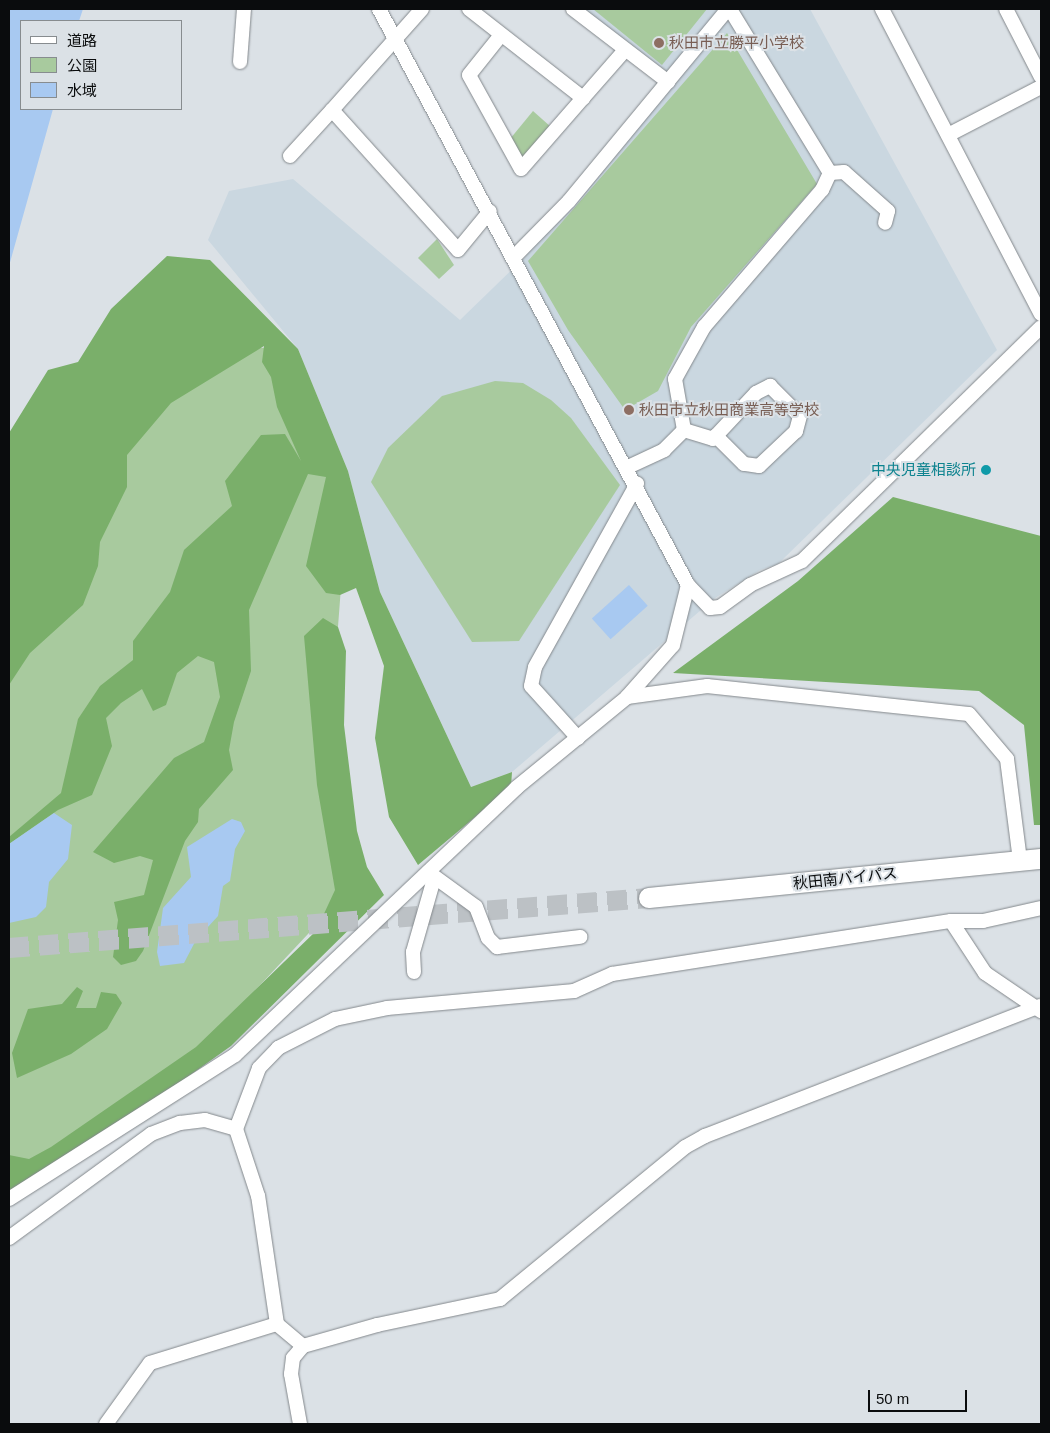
<!DOCTYPE html>
<html>
<head>
<meta charset="utf-8">
<style>
  body { margin:0 }
  #map { position:relative; width:1050px; height:1433px; overflow:hidden; background:#dbe1e6; font-family:Arial,"Noto Sans JP",sans-serif }
  div>[style] { position:absolute }
  .built>* { inset:0; background:#cad7e0 }
  .green>* { inset:0; background:#a8ca9e }
  .forest>* { inset:0; background:#7aaf6a }
  .water>* { inset:0; background:#a8c9f1; transform-origin:0 0 }
  .highway-tunnel>* { height:20px; margin-top:-10px; transform-origin:0; background:repeating-linear-gradient(90deg,#bcc1c5 0 20px,transparent 0 30px) }
  .roads { filter:drop-shadow(0 0 1px #83888c) drop-shadow(0 0 1px #83888c) }
  .minor>* { height:14px; margin:-7px; padding:0 7px; transform-origin:7px; border-radius:7px; background:#fff }
  .highway>* { height:20px; margin:-10px; padding:0 10px; transform-origin:10px; border-radius:10px; background:#fff }
  .dots>* { width:14px; height:14px; translate:-50% -50%; box-sizing:border-box; border:2px solid #dbe1e6; border-radius:50% }
  span { translate:-50% -50%; white-space:nowrap; text-align:center; line-height:1.15; -webkit-text-stroke:4px #dbe1e6; paint-order:stroke }
  .education-label { font-size:15px; color:#785e54 }
  .left { translate:0 -50%; text-align:left }
  .culture-label { font-size:15px; color:#0d838f }
  .right { translate:-100% -50%; text-align:right }
  .street-label { font-size:15px; color:#0a0c0d }
  .frame { position:absolute; inset:0; border:10px solid #0a0c0d; pointer-events:none }
  .legend { position:absolute; left:20px; top:20px; width:162px; height:90px; box-sizing:border-box; background:#dbe1e6; border:1px solid #878c8f; margin:0; padding:6px 9px; list-style:none; font-size:15px; color:#0a0c0d }
  .legend li { display:flex; align-items:center; gap:10px; height:25px }
  .legend b { width:25px; border:1px solid #878c8f }
  .scale { position:absolute; left:868px; top:1390px; width:99px; height:22px; box-sizing:border-box; border:2px solid #0a0c0d; border-top:0; padding-left:6px; font-size:15px; line-height:18px; white-space:nowrap; color:#0a0c0d; -webkit-text-stroke:4px #dbe1e6; paint-order:stroke }
</style>
</head>
<body>
<div id="map">
  <div class="built">
    <i style="clip-path:polygon(583px 9px,721px 9px,666px 77px)"></i>
    <i style="clip-path:polygon(736px 9px,810px 9px,997px 350px,778px 564px,760px 570px,715px 598px,512px 772px,471px 787px,380px 592px,348px 471px,298px 349px,208px 240px,229px 191px,293px 179px,460px 320px,523px 259px)"></i>
  </div>
  <div class="green">
    <i style="clip-path:polygon(593px 9px,707px 9px,662px 65px)"></i>
    <i style="clip-path:polygon(727px 33px,817px 184px,691px 327px,658px 391px,625px 410px,568px 330px,528px 261px)"></i>
    <i style="clip-path:polygon(533px 111px,551px 127px,523px 159px,510px 139px)"></i>
    <i style="clip-path:polygon(437px 239px,454px 265px,439px 279px,418px 258px)"></i>
    <i style="clip-path:polygon(204px 347px,277px 348px,348px 495px,330px 732px,354px 885px,231px 1016px,206px 1050px,55px 1150px,9px 1170px,9px 629px,129px 413px)"></i>
    <i style="clip-path:polygon(495px 381px,523px 383px,551px 400px,571px 418px,620px 485px,519px 641px,472px 642px,371px 482px,388px 448px,442px 396px)"></i>
  </div>
  <div class="forest">
    <i style="clip-path:polygon(167px 256px,210px 260px,298px 349px,348px 471px,380px 592px,471px 787px,512px 772px,511px 787px,418px 865px,389px 817px,375px 738px,384px 666px,356px 588px,340px 595px,326px 593px,306px 566px,326px 477px,308px 474px,249px 610px,251px 671px,234px 722px,229px 750px,233px 770px,199px 809px,198px 822px,185px 841px,143px 951px,136px 961px,121px 965px,113px 957px,118px 920px,114px 902px,144px 895px,153px 860px,140px 856px,114px 863px,93px 852px,174px 758px,204px 742px,220px 697px,214px 662px,198px 656px,177px 673px,166px 705px,153px 711px,142px 689px,121px 703px,106px 718px,112px 746px,92px 795px,58px 810px,9px 844px,9px 837px,61px 793px,78px 719px,100px 686px,133px 660px,133px 641px,170px 592px,184px 550px,232px 506px,225px 481px,261px 435px,285px 434px,301px 461px,277px 407px,271px 377px,262px 362px,264px 346px,171px 403px,127px 455px,127px 487px,100px 542px,98px 566px,83px 605px,30px 653px,9px 685px,9px 433px,48px 370px,78px 362px,111px 309px)"></i>
    <i style="clip-path:polygon(893px 497px,1041px 536px,1041px 825px,1034px 825px,1024px 725px,979px 691px,673px 673px,798px 581px)"></i>
    <i style="clip-path:polygon(323px 618px,338px 627px,346px 651px,344px 725px,357px 831px,367px 867px,384px 895px,231px 1046px,151px 1103px,9px 1193px,9px 1155px,29px 1159px,51px 1147px,196px 1047px,316px 931px,335px 890px,317px 785px,304px 636px)"></i>
    <i style="clip-path:polygon(77px 987px,83px 991px,76px 1008px,96px 1008px,101px 992px,116px 994px,122px 1003px,107px 1029px,71px 1054px,17px 1078px,12px 1053px,28px 1009px,62px 1004px)"></i>
  </div>
  <div class="water">
    <i style="clip-path:polygon(9px 9px,83px 9px,79px 21px,21px 21px,21px 109px,53px 109px,9px 266px)"></i>
    <i style="left:629px;top:585px;width:28px;height:50px;rotate:48deg"></i>
    <i style="clip-path:polygon(54px 813px,72px 825px,68px 859px,49px 882px,46px 907px,36px 917px,9px 923px,9px 844px)"></i>
    <i style="clip-path:polygon(232px 819px,241px 822px,245px 831px,235px 849px,230px 881px,223px 886px,218px 916px,196px 940px,184px 963px,160px 966px,157px 952px,163px 908px,191px 877px,187px 847px)"></i>
  </div>
  <div class="highway-tunnel">
    <i style="left:9px;top:948px;width:642px;rotate:-4.47deg"></i>
  </div>
  <div class="roads">
    <div class="minor">
      <i style="left:379px;top:9px;width:654px;rotate:61.79deg"></i>
      <i style="left:688px;top:585px;width:32px;rotate:46deg"></i>
      <i style="left:710px;top:608px;width:10px;rotate:-6deg"></i>
      <i style="left:720px;top:607px;width:37px;rotate:-36deg"></i>
      <i style="left:750px;top:585px;width:57px;rotate:-24.8deg"></i>
      <i style="left:802px;top:561px;width:334px;rotate:-44.4deg"></i>
      <i style="left:422px;top:9px;width:135px;rotate:131.7deg"></i>
      <i style="left:332px;top:110px;width:188px;rotate:48deg"></i>
      <i style="left:458px;top:250px;width:50px;rotate:-50.6deg"></i>
      <i style="left:469px;top:9px;width:145px;rotate:38deg"></i>
      <i style="left:583px;top:98px;width:94px;rotate:131.1deg"></i>
      <i style="left:521px;top:169px;width:107px;rotate:-119deg"></i>
      <i style="left:469px;top:75px;width:51px;rotate:-51.3deg"></i>
      <i style="left:573px;top:9px;width:120px;rotate:37.5deg"></i>
      <i style="left:882px;top:9px;width:344px;rotate:62.5deg"></i>
      <i style="left:1006px;top:9px;width:76px;rotate:62.8deg"></i>
      <i style="left:240px;top:62px;width:53px;rotate:-85.7deg"></i>
      <i style="left:583px;top:98px;width:64px;rotate:-48.8deg"></i>
      <i style="left:948px;top:135px;width:105px;rotate:-27.3deg"></i>
      <i style="left:290px;top:156px;width:62px;rotate:-47.6deg"></i>
      <i style="left:830px;top:173px;width:14px;rotate:-4deg"></i>
      <i style="left:844px;top:172px;width:59px;rotate:41.6deg"></i>
      <i style="left:888px;top:211px;width:12px;rotate:104deg"></i>
      <i style="left:514px;top:257px;width:78px;rotate:-45.5deg"></i>
      <i style="left:569px;top:201px;width:249px;rotate:-50.4deg"></i>
      <i style="left:684px;top:430px;width:30px;rotate:17deg"></i>
      <i style="left:713px;top:439px;width:63px;rotate:-46.9deg"></i>
      <i style="left:756px;top:393px;width:16px;rotate:-27deg"></i>
      <i style="left:770px;top:386px;width:42px;rotate:45deg"></i>
      <i style="left:800px;top:416px;width:16px;rotate:105deg"></i>
      <i style="left:796px;top:431px;width:51px;rotate:136.6deg"></i>
      <i style="left:759px;top:466px;width:15px;rotate:-172deg"></i>
      <i style="left:744px;top:464px;width:40px;rotate:-135deg"></i>
      <i style="left:628px;top:467px;width:40px;rotate:-25deg"></i>
      <i style="left:664px;top:450px;width:28px;rotate:-45deg"></i>
      <i style="left:684px;top:430px;width:52px;rotate:-100deg"></i>
      <i style="left:675px;top:379px;width:60px;rotate:-60.9deg"></i>
      <i style="left:704px;top:327px;width:181px;rotate:-49.3deg"></i>
      <i style="left:822px;top:190px;width:19px;rotate:-65deg"></i>
      <i style="left:830px;top:173px;width:192px;rotate:-121.4deg"></i>
      <i style="left:627px;top:697px;width:81px;rotate:-7.8deg"></i>
      <i style="left:707px;top:686px;width:263px;rotate:6.1deg"></i>
      <i style="left:969px;top:714px;width:59px;rotate:49.8deg"></i>
      <i style="left:1007px;top:759px;width:103px;rotate:82.7deg"></i>
      <i style="left:578px;top:738px;width:70px;rotate:-132.1deg"></i>
      <i style="left:531px;top:686px;width:19px;rotate:-78deg"></i>
      <i style="left:535px;top:667px;width:210px;rotate:-60.9deg"></i>
      <i style="left:428px;top:872px;width:59px;rotate:36.1deg"></i>
      <i style="left:476px;top:907px;width:33px;rotate:69deg"></i>
      <i style="left:488px;top:938px;width:13px;rotate:45deg"></i>
      <i style="left:497px;top:947px;width:84px;rotate:-6.9deg"></i>
      <i style="left:951px;top:921px;width:62px;rotate:56.8deg"></i>
      <i style="left:985px;top:973px;width:68px;rotate:34.2deg"></i>
      <i style="left:414px;top:972px;width:20px;rotate:-93deg"></i>
      <i style="left:413px;top:952px;width:76px;rotate:-74deg"></i>
      <i style="left:9px;top:1199px;width:268px;rotate:-32.5deg"></i>
      <i style="left:235px;top:1055px;width:388px;rotate:-43.5deg"></i>
      <i style="left:516px;top:788px;width:144px;rotate:-39.3deg"></i>
      <i style="left:627px;top:697px;width:69px;rotate:-48.5deg"></i>
      <i style="left:673px;top:645px;width:62px;rotate:-76deg"></i>
      <i style="left:9px;top:1238px;width:176px;rotate:-36.2deg"></i>
      <i style="left:151px;top:1134px;width:31px;rotate:-21deg"></i>
      <i style="left:180px;top:1123px;width:25px;rotate:-7deg"></i>
      <i style="left:205px;top:1120px;width:32px;rotate:16deg"></i>
      <i style="left:303px;top:1346px;width:77px;rotate:-15.8deg"></i>
      <i style="left:377px;top:1325px;width:126px;rotate:-11.9deg"></i>
      <i style="left:500px;top:1299px;width:239px;rotate:-39.4deg"></i>
      <i style="left:685px;top:1147px;width:23px;rotate:-29deg"></i>
      <i style="left:705px;top:1136px;width:360px;rotate:-21.2deg"></i>
      <i style="left:106px;top:1424px;width:75px;rotate:-54.2deg"></i>
      <i style="left:150px;top:1363px;width:133px;rotate:-17.1deg"></i>
      <i style="left:300px;top:1424px;width:51px;rotate:-100.2deg"></i>
      <i style="left:291px;top:1374px;width:16px;rotate:-83deg"></i>
      <i style="left:293px;top:1358px;width:16px;rotate:-50deg"></i>
      <i style="left:303px;top:1346px;width:34px;rotate:-140deg"></i>
      <i style="left:277px;top:1324px;width:129px;rotate:-98.4deg"></i>
      <i style="left:258px;top:1196px;width:71px;rotate:-108.2deg"></i>
      <i style="left:236px;top:1129px;width:65px;rotate:-69.3deg"></i>
      <i style="left:259px;top:1068px;width:28px;rotate:-46deg"></i>
      <i style="left:278px;top:1048px;width:64px;rotate:-27deg"></i>
      <i style="left:335px;top:1019px;width:53px;rotate:-11.9deg"></i>
      <i style="left:387px;top:1008px;width:188px;rotate:-5.2deg"></i>
      <i style="left:574px;top:991px;width:42px;rotate:-24.1deg"></i>
      <i style="left:612px;top:974px;width:343px;rotate:-8.9deg"></i>
      <i style="left:951px;top:921px;width:32px"></i>
      <i style="left:983px;top:921px;width:59px;rotate:-12.6deg"></i>
    </div>
    <div class="highway">
      <i style="left:649px;top:898px;width:394px;rotate:-5.7deg"></i>
    </div>
  </div>
  <div class="dots">
    <i style="left:659px;top:43px;background:#8d6e63"></i>
    <i style="left:629px;top:410px;background:#8d6e63"></i>
    <i style="left:986px;top:470px;background:#0f9aa8"></i>
  </div>
  <div class="education-label">
    <span class="left" style="left:669px;top:43px">秋田市立勝平小学校</span>
    <span class="left" style="left:639px;top:410px">秋田市立秋田商業高等学校</span>
  </div>
  <div class="culture-label">
    <span class="right" style="left:976px;top:470px">中央児童相談所</span>
  </div>
  <div class="street-label">
    <span style="left:845px;top:878px;rotate:-6deg">秋田南バイパス</span>
  </div>
  <div class="frame"></div>
  <ul class="legend">
  <li><b style="height:6px;background:#fff"></b>道路</li>
  <li><b style="height:14px;background:#a8ca9e"></b>公園</li>
  <li><b style="height:14px;background:#a8c9f1"></b>水域</li>
  </ul>
  <div class="scale">50 m</div>
</div>
</body>
</html>
